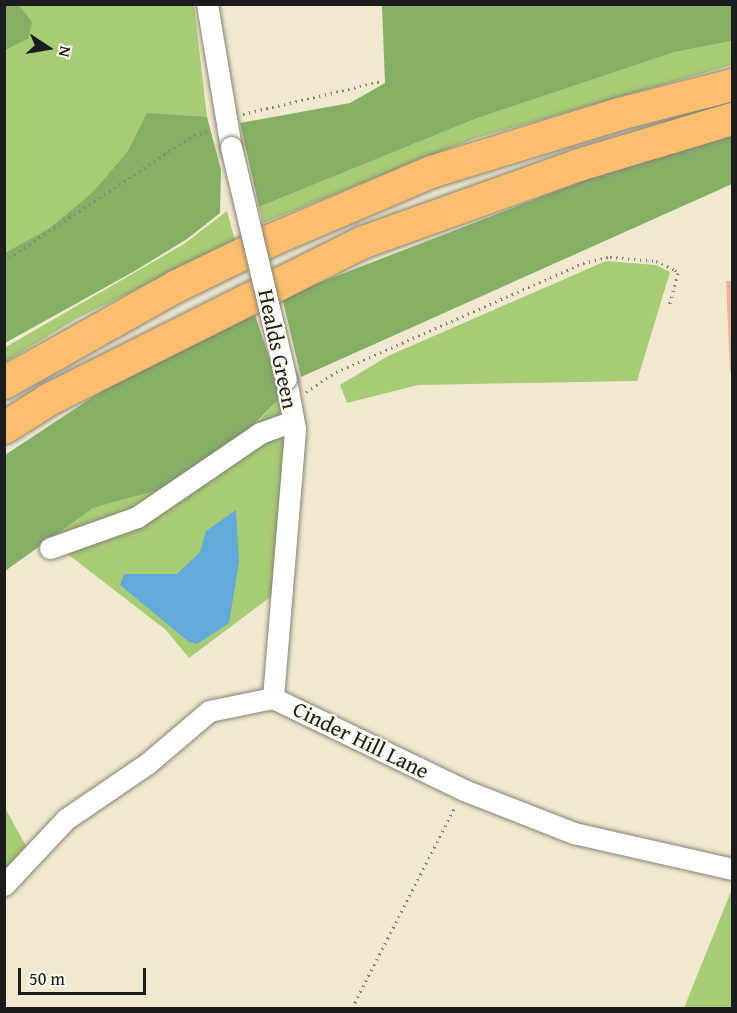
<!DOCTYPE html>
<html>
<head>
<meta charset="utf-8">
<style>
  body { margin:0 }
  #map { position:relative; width:737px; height:1013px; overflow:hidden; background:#f0e9cf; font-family:"Gentium Book Plus",serif }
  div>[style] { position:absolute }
  .green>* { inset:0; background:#a8cb75 }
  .forest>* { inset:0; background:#86af66 }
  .water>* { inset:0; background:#62aad9 }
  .building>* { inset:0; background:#f2b195 }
  .path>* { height:3px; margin-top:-1.5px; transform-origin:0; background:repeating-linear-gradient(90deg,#868276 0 1.5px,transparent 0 6px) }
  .roads { filter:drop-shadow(0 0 2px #868276) drop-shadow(0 0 2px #868276) }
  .minor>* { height:21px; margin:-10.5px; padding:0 10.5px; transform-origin:10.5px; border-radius:10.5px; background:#fff }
  .highway>* { height:32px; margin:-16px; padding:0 16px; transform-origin:16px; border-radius:16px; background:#fbbd6e }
  .bridges { filter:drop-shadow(0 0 2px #868276) drop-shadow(0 0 2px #868276) }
  .minor-bridge>* { height:21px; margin:-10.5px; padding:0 10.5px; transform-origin:10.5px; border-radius:10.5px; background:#fff }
  span { translate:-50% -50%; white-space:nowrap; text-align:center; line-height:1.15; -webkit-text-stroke:4.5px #fbf7ec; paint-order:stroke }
  .street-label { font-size:22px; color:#1c1c1c }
  .frame { position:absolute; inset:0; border:6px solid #1c1c1c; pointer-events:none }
  .north { position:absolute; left:18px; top:18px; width:60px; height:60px; -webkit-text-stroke:4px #fbf7ec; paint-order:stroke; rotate:102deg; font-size:16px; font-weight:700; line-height:24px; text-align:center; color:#1c1c1c }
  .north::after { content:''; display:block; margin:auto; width:21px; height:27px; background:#1c1c1c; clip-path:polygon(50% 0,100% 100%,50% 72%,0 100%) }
  .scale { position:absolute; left:18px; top:968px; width:128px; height:27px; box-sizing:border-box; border:3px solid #1c1c1c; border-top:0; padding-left:8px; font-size:18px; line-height:21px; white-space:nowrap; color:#1c1c1c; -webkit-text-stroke:4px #fbf7ec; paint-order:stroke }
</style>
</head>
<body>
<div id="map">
  <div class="green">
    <i style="clip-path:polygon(5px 5px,194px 5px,207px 117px,20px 261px,5px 268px)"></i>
    <i style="clip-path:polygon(732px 41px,732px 65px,473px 139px,263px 223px,259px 207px,475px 119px,675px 52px)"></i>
    <i style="clip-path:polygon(227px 211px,235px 241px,78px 318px,5px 362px,4px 348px,184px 244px)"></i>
    <i style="clip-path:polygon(606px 261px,656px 265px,670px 272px,637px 381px,418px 385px,347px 403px,340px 385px,388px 356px)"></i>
    <i style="clip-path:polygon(282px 396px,287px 442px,277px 592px,189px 658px,166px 630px,47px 538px,93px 508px,155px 491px,251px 429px)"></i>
    <i style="clip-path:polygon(4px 806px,26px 846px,5px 872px,4px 871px)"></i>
    <i style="clip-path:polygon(732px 889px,732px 1008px,684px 1008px)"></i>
  </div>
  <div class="forest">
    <i style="clip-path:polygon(5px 4px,19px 5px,32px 22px,28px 39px,5px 50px)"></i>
    <i style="clip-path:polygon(732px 5px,732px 41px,675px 52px,475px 119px,259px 207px,240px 123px,350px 103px,385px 83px,382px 6px)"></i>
    <i style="clip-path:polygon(147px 113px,207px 117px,221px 170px,220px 213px,187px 239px,133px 272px,5px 343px,5px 253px,50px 228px,93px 192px,128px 151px)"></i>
    <i style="clip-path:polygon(732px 136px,732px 184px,301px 377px,282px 297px,632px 162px)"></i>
    <i style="clip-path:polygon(251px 303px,282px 396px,219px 460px,155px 491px,93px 508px,5px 571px,5px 455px,117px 381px)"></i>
  </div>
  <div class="water">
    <i style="clip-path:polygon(236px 510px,239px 562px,229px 623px,197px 644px,189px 642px,120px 585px,124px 574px,177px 574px,200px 552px,206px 531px)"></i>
  </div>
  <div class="building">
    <i style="clip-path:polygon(726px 281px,732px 281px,732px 371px,730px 371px)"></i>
  </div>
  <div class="path">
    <i style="left:243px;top:114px;width:142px;rotate:-13.4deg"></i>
    <i style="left:4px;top:261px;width:228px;rotate:-33.6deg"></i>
    <i style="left:194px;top:135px;width:17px;rotate:-13deg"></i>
    <i style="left:306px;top:392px;width:36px;rotate:-34deg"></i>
    <i style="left:336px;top:372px;width:270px;rotate:-23.8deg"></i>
    <i style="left:583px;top:263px;width:28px;rotate:-13deg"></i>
    <i style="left:610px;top:257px;width:46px;rotate:5deg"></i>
    <i style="left:656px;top:261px;width:21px;rotate:25deg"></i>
    <i style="left:675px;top:270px;width:4px;rotate:45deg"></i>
    <i style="left:678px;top:273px;width:34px;rotate:105deg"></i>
    <i style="left:352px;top:1008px;width:226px;rotate:-62.9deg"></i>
  </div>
  <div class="roads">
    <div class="minor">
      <i style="left:207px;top:4px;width:145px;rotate:80.5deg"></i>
      <i style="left:50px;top:548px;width:92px;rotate:-19.6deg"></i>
      <i style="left:137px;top:517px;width:149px;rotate:-34.3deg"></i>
      <i style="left:260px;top:433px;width:35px;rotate:-20deg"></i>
      <i style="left:273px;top:698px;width:270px;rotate:-85.3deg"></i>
      <i style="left:295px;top:429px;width:51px;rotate:-100.2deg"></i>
      <i style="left:4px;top:885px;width:91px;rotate:-46.8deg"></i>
      <i style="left:66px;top:819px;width:99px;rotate:-34.3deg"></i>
      <i style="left:148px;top:763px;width:80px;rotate:-40.4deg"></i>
      <i style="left:209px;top:711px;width:65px;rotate:-11.5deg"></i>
      <i style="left:273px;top:698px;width:212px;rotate:25.7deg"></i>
      <i style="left:464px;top:790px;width:118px;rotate:21.4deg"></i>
      <i style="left:574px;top:833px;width:162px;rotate:12.8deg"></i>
    </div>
    <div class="highway">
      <i style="left:4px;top:383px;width:198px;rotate:-29.3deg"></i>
      <i style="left:177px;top:286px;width:108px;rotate:-25.9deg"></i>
      <i style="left:274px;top:239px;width:171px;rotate:-23.1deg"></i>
      <i style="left:431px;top:172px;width:197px;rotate:-17.1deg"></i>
      <i style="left:619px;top:114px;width:117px;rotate:-14.4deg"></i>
      <i style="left:4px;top:428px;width:54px;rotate:-32.2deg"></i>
      <i style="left:50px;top:399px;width:351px;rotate:-26.6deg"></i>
      <i style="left:364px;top:242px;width:228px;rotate:-19.7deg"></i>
      <i style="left:579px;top:165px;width:160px;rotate:-16.7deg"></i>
    </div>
  </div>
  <div class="bridges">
    <div class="minor-bridge">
      <i style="left:231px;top:147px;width:238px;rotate:76.7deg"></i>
    </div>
  </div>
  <div class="street-label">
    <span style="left:278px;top:349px;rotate:78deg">Healds Green</span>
    <span style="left:361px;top:740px;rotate:26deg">Cinder Hill Lane</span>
  </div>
  <div class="frame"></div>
  <div class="north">N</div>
  <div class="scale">50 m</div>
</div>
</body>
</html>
